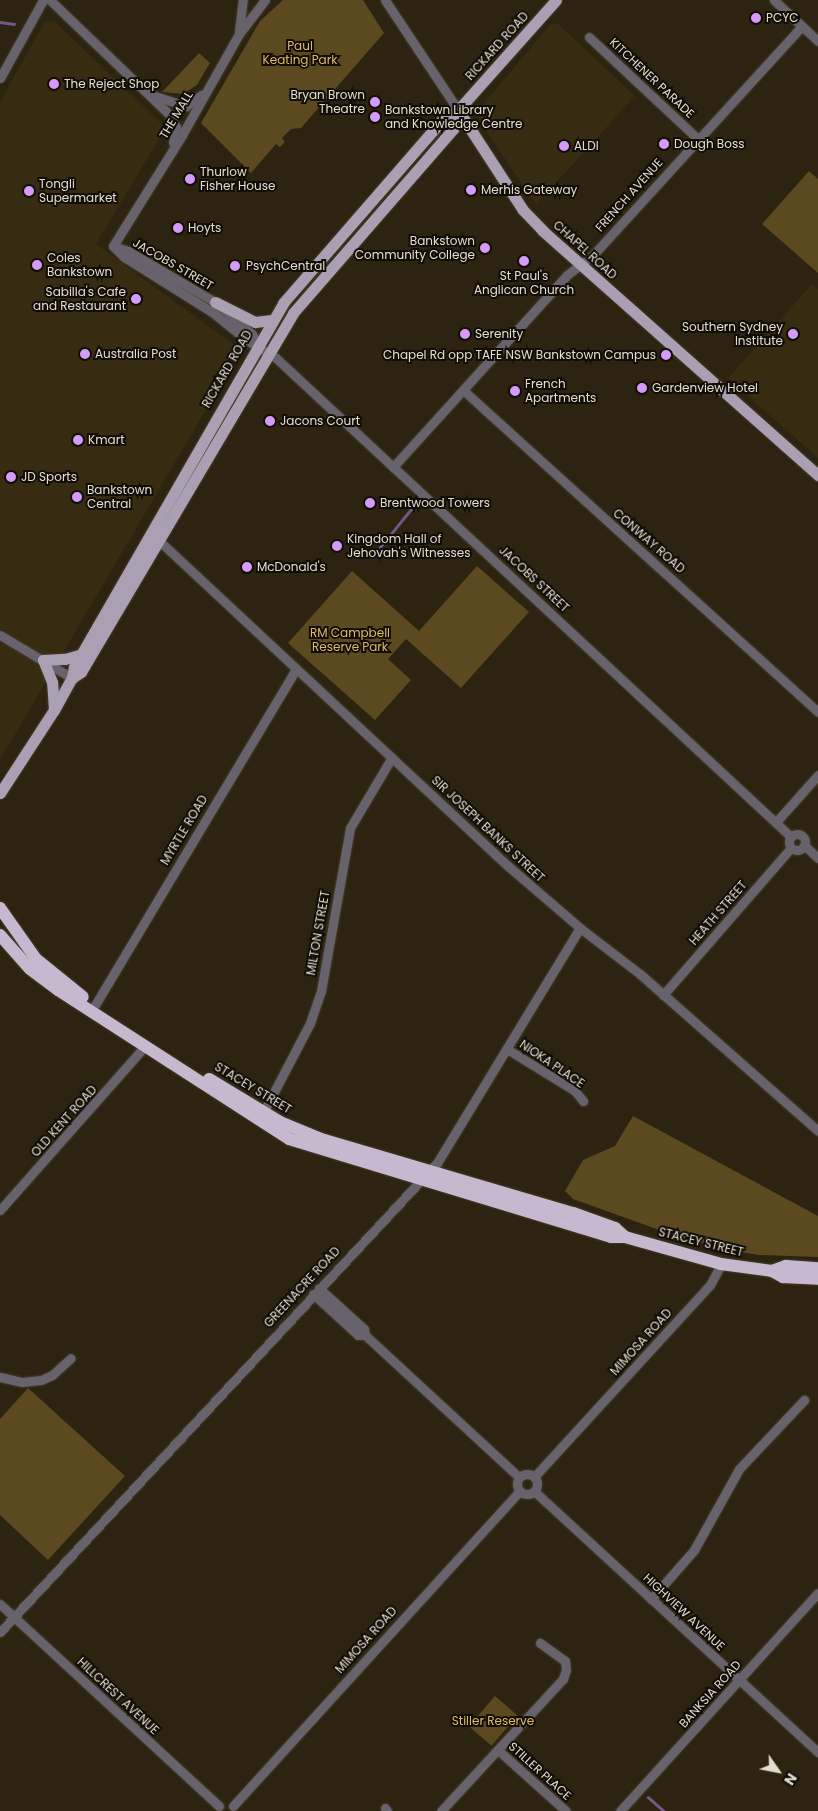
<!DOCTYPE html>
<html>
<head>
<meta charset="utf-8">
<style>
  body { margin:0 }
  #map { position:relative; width:818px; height:1811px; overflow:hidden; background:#2c2310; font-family:Poppins,sans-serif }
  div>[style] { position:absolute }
  .built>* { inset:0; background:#372c11 }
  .green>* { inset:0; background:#5b4920; transform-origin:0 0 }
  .stream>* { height:2.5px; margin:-1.25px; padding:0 1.25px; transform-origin:1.25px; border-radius:1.25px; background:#755689 }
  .roads { filter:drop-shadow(0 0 1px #463d2b) drop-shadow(0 0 1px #463d2b) }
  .minor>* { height:9px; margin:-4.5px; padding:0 4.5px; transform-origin:4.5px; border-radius:4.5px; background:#68626c }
  .minor>.ring { margin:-4.5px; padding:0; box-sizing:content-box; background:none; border:9px solid #68626c; border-radius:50% }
  .major>* { height:11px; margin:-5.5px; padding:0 5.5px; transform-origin:5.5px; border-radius:5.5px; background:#aba0b3 }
  .highway>* { height:12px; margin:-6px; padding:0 6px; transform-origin:6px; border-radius:6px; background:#c6b9cf }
  .dots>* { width:14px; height:14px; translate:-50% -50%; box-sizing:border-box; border:2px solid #110d06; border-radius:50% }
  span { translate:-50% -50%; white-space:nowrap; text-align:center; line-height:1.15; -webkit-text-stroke:4px #110d06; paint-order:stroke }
  .poi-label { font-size:12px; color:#e3ddd1 }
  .left { translate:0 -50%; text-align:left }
  .right { translate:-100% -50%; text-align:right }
  .park-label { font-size:12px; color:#e2ba63 }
  .street-label { font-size:12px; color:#e3ddd1 }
  .north { position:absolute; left:753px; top:1746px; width:50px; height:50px; -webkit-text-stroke:4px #110d06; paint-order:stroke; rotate:123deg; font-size:14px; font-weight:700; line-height:20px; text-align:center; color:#e3ddd1 }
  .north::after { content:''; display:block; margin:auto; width:18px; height:22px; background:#e3ddd1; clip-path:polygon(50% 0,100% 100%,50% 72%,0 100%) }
</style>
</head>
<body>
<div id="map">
  <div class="built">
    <i style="clip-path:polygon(54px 21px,163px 125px,164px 131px,96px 244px,241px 350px,0 760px,0 102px,44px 23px)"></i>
    <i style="clip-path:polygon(551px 24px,558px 24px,635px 96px,536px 205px,479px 120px,479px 109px)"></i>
    <i style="clip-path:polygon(812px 284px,818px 289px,818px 458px,728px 378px)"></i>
  </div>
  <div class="green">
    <i style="clip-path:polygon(283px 0,363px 0,384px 33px,301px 128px,291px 129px,282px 138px,285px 142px,280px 147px,276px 144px,251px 173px,201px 123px,260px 21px)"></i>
    <i style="clip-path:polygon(199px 53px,210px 63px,197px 85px,183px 94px,162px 92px)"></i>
    <i style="clip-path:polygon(809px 171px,818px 179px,818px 273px,762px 224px)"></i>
    <i style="clip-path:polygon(477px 566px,529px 612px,461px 688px,406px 639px,388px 659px,411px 680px,375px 720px,288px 643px,352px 571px,419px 631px)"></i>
    <i style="clip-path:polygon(633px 1116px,818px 1216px,818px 1257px,759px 1255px,723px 1249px,676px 1236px,573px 1199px,565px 1191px,583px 1160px,615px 1146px)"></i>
    <i style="clip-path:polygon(28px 1388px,125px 1476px,48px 1560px,0 1515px,0 1419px)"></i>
    <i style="left:495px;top:1696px;width:30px;height:40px;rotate:41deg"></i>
  </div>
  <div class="stream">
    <i style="left:0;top:22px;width:14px;rotate:8deg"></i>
    <i style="left:377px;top:551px;width:55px;rotate:-50.9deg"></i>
    <i style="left:648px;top:1797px;width:21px;rotate:41deg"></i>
  </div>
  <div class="roads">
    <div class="minor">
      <i style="left:50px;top:0;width:166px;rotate:43.8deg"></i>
      <i style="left:170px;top:115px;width:13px;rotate:63deg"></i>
      <i style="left:176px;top:127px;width:16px;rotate:101deg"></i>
      <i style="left:385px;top:0;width:132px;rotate:56.4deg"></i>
      <i style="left:774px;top:0;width:60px;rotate:43deg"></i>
      <i style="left:239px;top:31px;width:31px;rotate:-83deg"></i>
      <i style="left:589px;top:37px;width:148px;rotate:43.1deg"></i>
      <i style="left:0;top:78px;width:89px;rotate:-61.1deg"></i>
      <i style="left:155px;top:96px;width:33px;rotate:18deg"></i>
      <i style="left:186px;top:106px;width:19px;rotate:-36deg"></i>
      <i style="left:113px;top:246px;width:16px;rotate:45deg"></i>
      <i style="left:124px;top:257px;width:104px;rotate:32deg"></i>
      <i style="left:212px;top:312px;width:46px;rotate:38.9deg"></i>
      <i style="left:248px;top:341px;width:33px;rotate:31deg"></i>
      <i style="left:276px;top:358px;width:702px;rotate:42.92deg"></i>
      <i style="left:113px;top:246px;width:131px;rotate:-58.1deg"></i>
      <i style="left:182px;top:135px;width:116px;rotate:-60.6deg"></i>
      <i style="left:239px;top:34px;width:43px;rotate:-52.6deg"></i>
      <i style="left:116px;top:247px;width:13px;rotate:18deg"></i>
      <i style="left:128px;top:251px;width:101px;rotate:30.4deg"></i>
      <i style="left:215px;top:302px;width:49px;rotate:40.9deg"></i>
      <i style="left:252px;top:334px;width:12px;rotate:59deg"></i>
      <i style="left:463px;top:390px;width:479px;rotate:42.2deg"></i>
      <i style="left:393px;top:467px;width:259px;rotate:-47.8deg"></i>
      <i style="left:567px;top:275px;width:33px;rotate:-38deg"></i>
      <i style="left:593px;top:255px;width:310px;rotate:-47.6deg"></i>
      <i style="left:154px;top:536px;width:484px;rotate:43deg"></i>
      <i style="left:508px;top:866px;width:95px;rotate:40.7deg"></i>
      <i style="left:580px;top:928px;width:76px;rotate:37.5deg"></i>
      <i style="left:640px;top:974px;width:237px;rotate:41.4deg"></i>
      <i style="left:0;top:635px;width:84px;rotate:30.8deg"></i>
      <i style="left:776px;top:822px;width:63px;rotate:-48.2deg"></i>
      <i class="ring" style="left:789px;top:834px;width:7px;height:7px"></i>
      <i style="left:804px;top:845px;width:19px;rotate:43deg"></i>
      <i style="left:663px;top:995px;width:195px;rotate:-49deg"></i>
      <i style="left:95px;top:1005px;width:392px;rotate:-59.1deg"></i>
      <i style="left:507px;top:1049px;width:80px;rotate:31.7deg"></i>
      <i style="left:575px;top:1091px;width:13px;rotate:51deg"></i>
      <i style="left:263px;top:1113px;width:102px;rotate:-62.4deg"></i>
      <i style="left:310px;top:1023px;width:34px;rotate:-71deg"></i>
      <i style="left:321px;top:991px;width:166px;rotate:-79.9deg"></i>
      <i style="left:350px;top:828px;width:82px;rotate:-59.4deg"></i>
      <i style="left:0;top:1210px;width:217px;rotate:-48.5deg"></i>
      <i style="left:319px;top:1288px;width:61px;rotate:42.3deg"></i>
      <i style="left:364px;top:1329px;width:6px;rotate:81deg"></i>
      <i style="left:365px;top:1335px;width:209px;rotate:42.7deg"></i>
      <i style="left:313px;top:1294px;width:61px;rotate:42.3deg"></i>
      <i style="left:358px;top:1335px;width:7px"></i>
      <i style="left:0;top:1377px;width:23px;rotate:13deg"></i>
      <i style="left:22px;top:1382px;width:19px;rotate:-6deg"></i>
      <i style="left:41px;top:1380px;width:12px;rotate:-24deg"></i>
      <i style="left:52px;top:1375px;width:25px;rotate:-42deg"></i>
      <i class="ring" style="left:517px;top:1474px;width:11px;height:11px"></i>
      <i style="left:534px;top:1477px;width:260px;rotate:-47.5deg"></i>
      <i style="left:710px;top:1285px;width:24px;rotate:-62deg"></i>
      <i style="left:534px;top:1491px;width:386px;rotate:42.6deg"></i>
      <i style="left:651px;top:1599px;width:65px;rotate:-48.7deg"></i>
      <i style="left:694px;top:1550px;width:93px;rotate:-60.9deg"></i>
      <i style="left:739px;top:1469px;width:95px;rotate:-46.7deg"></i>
      <i style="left:0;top:1604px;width:298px;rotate:42.7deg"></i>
      <i style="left:0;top:1632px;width:641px;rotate:-47.02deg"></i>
      <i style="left:437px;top:1163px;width:275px;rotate:-58.7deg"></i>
      <i style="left:498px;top:1750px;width:91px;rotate:41.9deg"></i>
      <i style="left:233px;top:1806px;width:426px;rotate:-47.7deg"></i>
      <i style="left:385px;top:1808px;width:4px;rotate:56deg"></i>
      <i style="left:441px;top:1811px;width:180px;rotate:-47.3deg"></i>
      <i style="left:563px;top:1679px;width:9px;rotate:-72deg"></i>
      <i style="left:566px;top:1670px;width:9px;rotate:-96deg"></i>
      <i style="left:565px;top:1661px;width:31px;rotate:-144deg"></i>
      <i style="left:620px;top:1811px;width:294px;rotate:-47.8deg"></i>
    </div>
    <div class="major">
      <i style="left:458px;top:110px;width:119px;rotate:57deg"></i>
      <i style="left:523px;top:210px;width:29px;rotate:46deg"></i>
      <i style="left:543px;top:231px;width:368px;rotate:41.6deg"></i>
      <i style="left:215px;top:302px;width:45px;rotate:26.6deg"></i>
      <i style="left:255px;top:322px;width:17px;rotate:-7deg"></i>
      <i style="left:72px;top:678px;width:11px;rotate:-34deg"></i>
      <i style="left:81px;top:672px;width:417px;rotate:-59.4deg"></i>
      <i style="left:293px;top:313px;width:244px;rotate:-49deg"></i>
      <i style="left:453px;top:129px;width:20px;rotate:-75deg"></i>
      <i style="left:54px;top:709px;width:27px;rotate:-94deg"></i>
      <i style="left:52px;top:682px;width:24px;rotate:-112deg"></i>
      <i style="left:43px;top:660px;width:22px;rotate:-3deg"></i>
      <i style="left:65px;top:659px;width:18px;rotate:-16deg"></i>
      <i style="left:0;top:793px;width:99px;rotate:-57deg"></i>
      <i style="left:54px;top:710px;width:37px;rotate:-61deg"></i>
      <i style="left:72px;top:678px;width:11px;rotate:-80deg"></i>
      <i style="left:74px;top:667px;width:420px;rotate:-60.1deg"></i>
      <i style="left:283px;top:303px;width:242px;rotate:-49deg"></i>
      <i style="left:442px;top:120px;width:19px;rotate:-32deg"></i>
      <i style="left:458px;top:110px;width:147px;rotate:-48.3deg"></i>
    </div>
    <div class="highway">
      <i style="left:0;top:908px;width:62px;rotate:54.8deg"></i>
      <i style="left:36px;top:959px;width:60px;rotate:39deg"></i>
      <i style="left:0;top:935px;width:45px;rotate:48.6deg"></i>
      <i style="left:30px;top:969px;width:35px;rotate:37deg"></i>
      <i style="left:58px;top:990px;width:275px;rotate:32.8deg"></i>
      <i style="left:289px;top:1139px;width:337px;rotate:16.9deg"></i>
      <i style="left:611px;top:1237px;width:14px"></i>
      <i style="left:625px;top:1237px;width:100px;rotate:15.7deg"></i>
      <i style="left:721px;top:1264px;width:51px;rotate:7.8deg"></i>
      <i style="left:772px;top:1271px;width:13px;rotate:29deg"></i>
      <i style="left:783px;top:1277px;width:35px;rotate:3deg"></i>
      <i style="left:209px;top:1079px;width:83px;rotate:31.2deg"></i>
      <i style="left:280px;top:1122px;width:44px;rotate:22.5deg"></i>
      <i style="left:321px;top:1139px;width:263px;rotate:16.4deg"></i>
      <i style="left:573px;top:1213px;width:45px;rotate:19.7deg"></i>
      <i style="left:615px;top:1228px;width:13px;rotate:42deg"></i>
      <i style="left:772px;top:1271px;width:15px;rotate:-20deg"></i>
      <i style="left:786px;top:1266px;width:32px;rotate:4deg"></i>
    </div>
  </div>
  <div class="dots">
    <i style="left:756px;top:18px;background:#d59bfa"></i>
    <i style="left:54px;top:84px;background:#d59bfa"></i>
    <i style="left:375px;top:102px;background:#d59bfa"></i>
    <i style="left:375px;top:117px;background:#d59bfa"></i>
    <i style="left:664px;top:144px;background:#d59bfa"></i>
    <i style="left:564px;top:146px;background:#d59bfa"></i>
    <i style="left:190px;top:179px;background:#d59bfa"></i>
    <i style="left:471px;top:190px;background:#d59bfa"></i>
    <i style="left:29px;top:191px;background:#d59bfa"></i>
    <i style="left:178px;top:228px;background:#d59bfa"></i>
    <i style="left:485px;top:248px;background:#d59bfa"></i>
    <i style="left:524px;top:261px;background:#d59bfa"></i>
    <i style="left:37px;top:265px;background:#d59bfa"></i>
    <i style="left:235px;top:266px;background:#d59bfa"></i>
    <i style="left:136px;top:299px;background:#d59bfa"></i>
    <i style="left:465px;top:334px;background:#d59bfa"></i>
    <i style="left:793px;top:334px;background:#d59bfa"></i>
    <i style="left:85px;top:354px;background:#d59bfa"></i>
    <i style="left:666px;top:355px;background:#d59bfa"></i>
    <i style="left:642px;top:388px;background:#d59bfa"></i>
    <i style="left:515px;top:391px;background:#d59bfa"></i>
    <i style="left:270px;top:421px;background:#d59bfa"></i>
    <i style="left:78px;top:440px;background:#d59bfa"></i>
    <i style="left:11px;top:477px;background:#d59bfa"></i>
    <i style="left:77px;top:497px;background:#d59bfa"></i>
    <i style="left:370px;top:503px;background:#d59bfa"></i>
    <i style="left:337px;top:546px;background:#d59bfa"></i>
    <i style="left:247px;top:567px;background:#d59bfa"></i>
  </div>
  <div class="poi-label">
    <span class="left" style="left:766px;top:18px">PCYC</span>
    <span class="left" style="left:64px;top:84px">The Reject Shop</span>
    <span class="right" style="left:365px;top:102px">Bryan Brown<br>Theatre</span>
    <span class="left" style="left:385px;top:117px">Bankstown Library<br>and Knowledge Centre</span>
    <span class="left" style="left:674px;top:144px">Dough Boss</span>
    <span class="left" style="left:574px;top:146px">ALDI</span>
    <span class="left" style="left:200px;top:179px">Thurlow<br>Fisher House</span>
    <span class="left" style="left:39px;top:191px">Tongli<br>Supermarket</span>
    <span class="left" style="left:481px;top:190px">Merhis Gateway</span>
    <span class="left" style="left:188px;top:228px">Hoyts</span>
    <span class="right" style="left:475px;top:248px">Bankstown<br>Community College</span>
    <span class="left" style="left:47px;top:265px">Coles<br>Bankstown</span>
    <span class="left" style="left:246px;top:266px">PsychCentral</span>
    <span style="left:524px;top:283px">St Paul's<br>Anglican Church</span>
    <span class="right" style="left:126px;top:299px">Sabilla's Cafe<br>and Restaurant</span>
    <span class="right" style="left:783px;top:334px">Southern Sydney<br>Institute</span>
    <span class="left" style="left:475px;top:334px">Serenity</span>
    <span class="left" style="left:95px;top:354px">Australia Post</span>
    <span class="right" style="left:656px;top:355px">Chapel Rd opp TAFE NSW Bankstown Campus</span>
    <span class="left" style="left:525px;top:391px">French<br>Apartments</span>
    <span class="left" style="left:652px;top:388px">Gardenview Hotel</span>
    <span class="left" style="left:280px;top:421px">Jacons Court</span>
    <span class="left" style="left:88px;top:440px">Kmart</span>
    <span class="left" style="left:21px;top:477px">JD Sports</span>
    <span class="left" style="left:87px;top:497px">Bankstown<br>Central</span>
    <span class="left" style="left:380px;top:503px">Brentwood Towers</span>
    <span class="left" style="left:347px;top:546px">Kingdom Hall of<br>Jehovah's Witnesses</span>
    <span class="left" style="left:257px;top:567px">McDonald's</span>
  </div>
  <div class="park-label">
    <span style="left:300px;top:53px">Paul<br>Keating Park</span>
    <span style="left:350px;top:640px">RM Campbell<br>Reserve Park</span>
    <span style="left:493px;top:1721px">Stiller Reserve</span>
  </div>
  <div class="street-label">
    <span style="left:497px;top:46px;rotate:-48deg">RICKARD ROAD</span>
    <span style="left:652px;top:78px;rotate:43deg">KITCHENER PARADE</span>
    <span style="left:176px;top:115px;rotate:-59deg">THE MALL</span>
    <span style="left:629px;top:195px;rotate:-48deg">FRENCH AVENUE</span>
    <span style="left:585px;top:250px;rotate:42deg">CHAPEL ROAD</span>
    <span style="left:173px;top:264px;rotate:30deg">JACOBS STREET</span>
    <span style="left:227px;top:369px;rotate:-60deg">RICKARD ROAD</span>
    <span style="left:649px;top:541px;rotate:41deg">CONWAY ROAD</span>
    <span style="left:534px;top:579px;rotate:43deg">JACOBS STREET</span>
    <span style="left:488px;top:829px;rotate:43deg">SIR JOSEPH BANKS STREET</span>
    <span style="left:184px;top:830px;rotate:-59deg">MYRTLE ROAD</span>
    <span style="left:718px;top:913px;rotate:-49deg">HEATH STREET</span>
    <span style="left:318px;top:933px;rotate:-80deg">MILTON STREET</span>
    <span style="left:552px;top:1064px;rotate:34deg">NIOKA PLACE</span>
    <span style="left:253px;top:1088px;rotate:31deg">STACEY STREET</span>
    <span style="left:64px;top:1121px;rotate:-48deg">OLD KENT ROAD</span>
    <span style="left:701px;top:1242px;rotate:14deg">STACEY STREET</span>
    <span style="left:302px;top:1287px;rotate:-47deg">GREENACRE ROAD</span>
    <span style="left:641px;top:1342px;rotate:-48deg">MIMOSA ROAD</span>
    <span style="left:684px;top:1612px;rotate:43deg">HIGHVIEW AVENUE</span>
    <span style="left:366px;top:1640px;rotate:-48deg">MIMOSA ROAD</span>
    <span style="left:710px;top:1694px;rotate:-48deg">BANKSIA ROAD</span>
    <span style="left:118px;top:1696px;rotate:43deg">HILLCREST AVENUE</span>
    <span style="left:540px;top:1771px;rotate:42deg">STILLER PLACE</span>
  </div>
  <div class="north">N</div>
</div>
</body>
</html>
